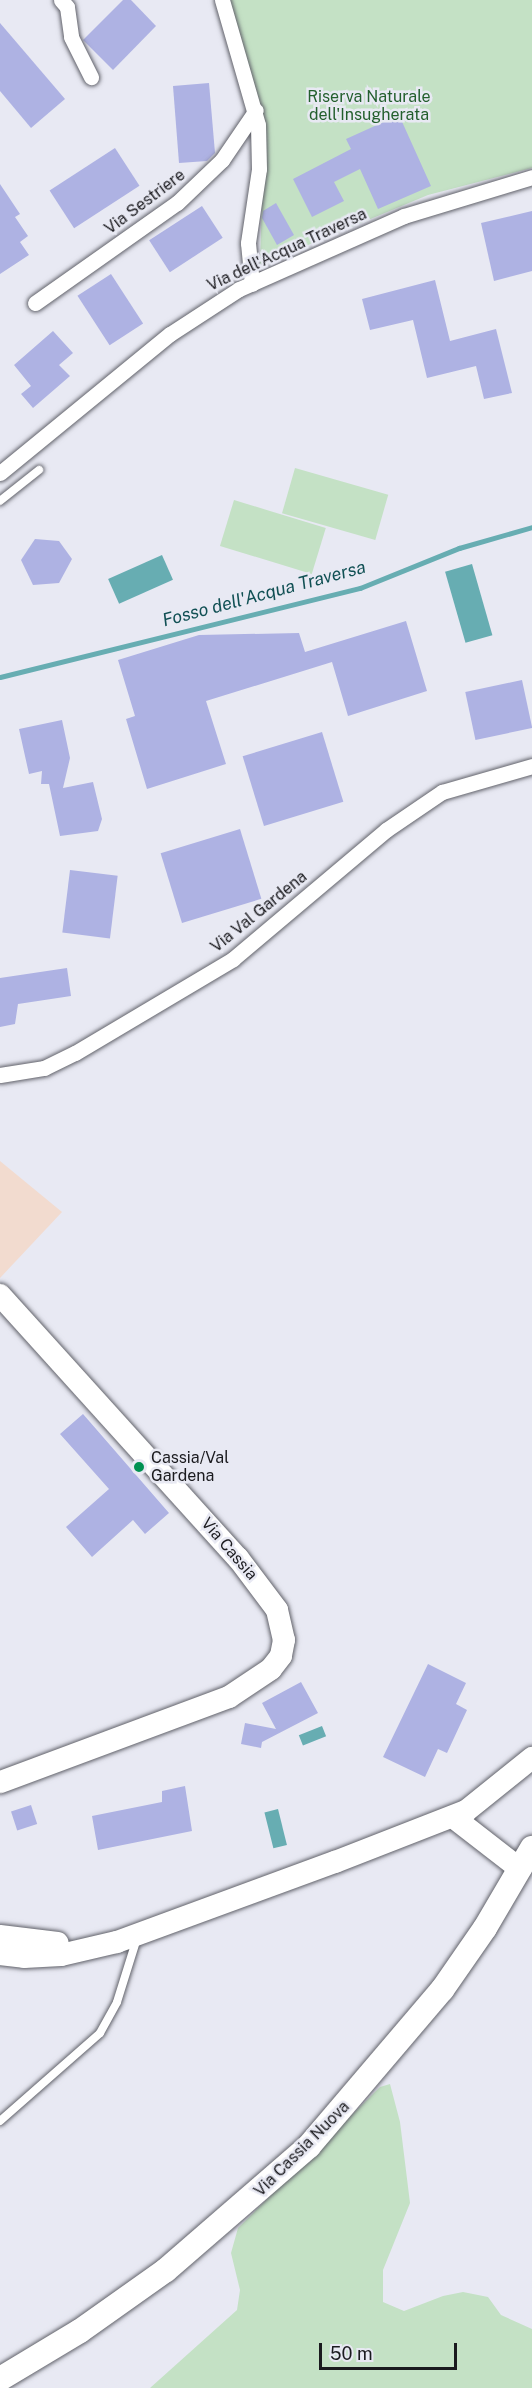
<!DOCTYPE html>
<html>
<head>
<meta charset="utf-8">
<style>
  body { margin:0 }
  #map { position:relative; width:532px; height:2388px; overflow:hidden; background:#e8e9f3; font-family:"Public Sans",sans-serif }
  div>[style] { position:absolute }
  .industrial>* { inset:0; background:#f2dbcf }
  .green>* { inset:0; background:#c4e1c5; transform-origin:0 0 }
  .water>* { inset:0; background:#67adb2; transform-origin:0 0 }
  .stream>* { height:5px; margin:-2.5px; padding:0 2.5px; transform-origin:2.5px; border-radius:2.5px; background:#67adb2 }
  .building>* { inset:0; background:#aeb2e3; transform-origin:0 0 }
  .roads { filter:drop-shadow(0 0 2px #61626a) drop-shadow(0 0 2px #61626a) }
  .lane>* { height:8px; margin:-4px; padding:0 4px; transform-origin:4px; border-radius:4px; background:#fff }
  .street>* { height:15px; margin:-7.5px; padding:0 7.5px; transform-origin:7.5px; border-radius:7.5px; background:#fff }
  .secondary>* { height:22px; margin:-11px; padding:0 11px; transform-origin:11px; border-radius:11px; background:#fff }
  .primary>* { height:24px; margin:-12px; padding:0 12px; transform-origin:12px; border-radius:12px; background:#fff }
  .dots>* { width:16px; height:16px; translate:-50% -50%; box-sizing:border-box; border:3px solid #e8e9f3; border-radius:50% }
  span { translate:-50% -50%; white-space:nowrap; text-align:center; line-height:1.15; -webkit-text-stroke:5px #e8e9f3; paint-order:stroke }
  .park-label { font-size:16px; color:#235f2d }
  .street-label { font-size:16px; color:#1a1a1e }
  .poi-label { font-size:16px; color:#1a1a1e }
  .left { translate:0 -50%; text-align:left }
  .water-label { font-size:18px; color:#115054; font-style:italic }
  .scale { position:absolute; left:319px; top:2343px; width:138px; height:27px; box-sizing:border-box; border:3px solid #1a1a1e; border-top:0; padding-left:8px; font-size:18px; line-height:21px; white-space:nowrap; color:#1a1a1e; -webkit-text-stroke:4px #e8e9f3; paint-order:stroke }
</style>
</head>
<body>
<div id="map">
  <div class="industrial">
    <i style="clip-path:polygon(0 1161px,62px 1212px,0 1278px)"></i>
  </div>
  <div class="green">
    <i style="clip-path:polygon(228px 0,532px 0,532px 168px,428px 195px,260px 265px,264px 125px)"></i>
    <i style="left:295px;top:468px;width:97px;height:47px;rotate:16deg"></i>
    <i style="left:234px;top:500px;width:96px;height:48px;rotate:17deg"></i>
    <i style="clip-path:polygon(390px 2084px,400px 2122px,410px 2203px,383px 2270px,383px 2302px,404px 2311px,443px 2296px,463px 2292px,488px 2297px,501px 2315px,532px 2329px,532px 2388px,150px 2388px,237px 2310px,240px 2290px,231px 2253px,238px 2228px,380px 2087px)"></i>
  </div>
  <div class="water">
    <i style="left:162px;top:555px;width:27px;height:59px;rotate:66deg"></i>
    <i style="left:472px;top:564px;width:74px;height:28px;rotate:74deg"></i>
    <i style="left:322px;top:1726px;width:11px;height:25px;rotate:68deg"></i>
    <i style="left:278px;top:1809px;width:37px;height:14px;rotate:76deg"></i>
  </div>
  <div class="stream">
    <i style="left:0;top:677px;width:371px;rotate:-13.9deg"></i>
    <i style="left:360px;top:588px;width:107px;rotate:-22deg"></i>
    <i style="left:459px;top:548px;width:76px;rotate:-16deg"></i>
  </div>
  <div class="building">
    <i style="clip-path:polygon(123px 0,131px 0,156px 26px,113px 70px,83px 40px)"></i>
    <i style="clip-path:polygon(0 23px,65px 99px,31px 128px,0 91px)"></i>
    <i style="clip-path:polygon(209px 83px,215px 153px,207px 161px,179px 163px,173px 86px)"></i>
    <i style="clip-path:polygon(399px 115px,431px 186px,378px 209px,360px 169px,334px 182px,344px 201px,312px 217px,293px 179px,351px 149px,346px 139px)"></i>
    <i style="left:115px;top:148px;width:45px;height:78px;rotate:57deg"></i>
    <i style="clip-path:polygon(0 184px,20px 214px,15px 217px,28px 236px,20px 242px,29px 255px,0 274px)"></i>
    <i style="clip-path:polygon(276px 203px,294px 235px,277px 245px,262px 218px,263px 211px)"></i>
    <i style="left:202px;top:206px;width:38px;height:63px;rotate:57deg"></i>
    <i style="clip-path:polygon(532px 211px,532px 271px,494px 281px,481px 223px)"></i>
    <i style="left:111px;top:274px;width:59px;height:40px;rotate:57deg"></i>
    <i style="clip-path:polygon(435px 280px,450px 341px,496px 329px,512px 393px,484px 399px,476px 366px,427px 378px,413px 320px,370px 330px,362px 299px)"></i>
    <i style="clip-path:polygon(53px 331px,73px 353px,59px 365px,70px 376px,33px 408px,21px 394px,31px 386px,14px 365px)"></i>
    <i style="clip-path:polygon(35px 539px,59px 541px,72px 559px,59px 583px,33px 585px,21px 560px)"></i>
    <i style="clip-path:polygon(406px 621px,427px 691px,348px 716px,332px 662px,206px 701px,226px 764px,147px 789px,126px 719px,135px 716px,118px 660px,199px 635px,299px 633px,305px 652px)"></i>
    <i style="left:522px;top:680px;width:49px;height:58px;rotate:78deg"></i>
    <i style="clip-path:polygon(62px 720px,70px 758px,63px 788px,93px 782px,102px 819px,98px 831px,60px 836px,49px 784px,41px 784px,42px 771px,29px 774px,19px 729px)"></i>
    <i style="left:322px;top:732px;width:73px;height:83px;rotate:73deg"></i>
    <i style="left:240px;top:829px;width:73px;height:83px;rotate:73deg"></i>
    <i style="left:70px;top:870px;width:48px;height:63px;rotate:7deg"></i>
    <i style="clip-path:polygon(67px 968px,71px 996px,18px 1004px,15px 1024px,0 1027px,0 978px)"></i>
    <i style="clip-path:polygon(83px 1414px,169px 1513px,145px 1534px,133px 1520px,92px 1557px,66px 1527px,109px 1489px,60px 1434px)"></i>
    <i style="clip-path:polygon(428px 1664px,466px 1683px,456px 1704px,467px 1710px,447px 1753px,438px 1749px,425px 1777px,383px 1757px)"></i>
    <i style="clip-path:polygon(301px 1682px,318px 1713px,262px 1742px,261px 1748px,241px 1744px,245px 1723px,276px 1729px,262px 1703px)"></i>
    <i style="clip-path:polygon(185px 1786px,192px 1831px,98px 1850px,92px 1816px,162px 1802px,162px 1791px)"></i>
    <i style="left:31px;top:1805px;width:20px;height:21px;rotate:72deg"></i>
  </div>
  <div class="roads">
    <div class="lane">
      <i style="left:0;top:501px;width:50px;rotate:-38.5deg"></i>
      <i style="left:0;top:2121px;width:133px;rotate:-41.3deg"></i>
      <i style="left:100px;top:2033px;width:35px;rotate:-61deg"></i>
      <i style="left:117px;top:2002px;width:67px;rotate:-72.6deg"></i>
    </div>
    <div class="street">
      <i style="left:61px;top:0;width:9px;rotate:49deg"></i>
      <i style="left:67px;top:7px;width:30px;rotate:82deg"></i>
      <i style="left:71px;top:37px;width:45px;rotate:63.4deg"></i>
      <i style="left:222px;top:0;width:130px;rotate:73.9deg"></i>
      <i style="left:258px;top:125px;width:44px;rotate:88.7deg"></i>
      <i style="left:259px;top:169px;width:75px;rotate:98.5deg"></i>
      <i style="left:248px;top:243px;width:41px;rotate:84.4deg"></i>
      <i style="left:35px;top:303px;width:174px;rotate:-35.2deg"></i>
      <i style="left:177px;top:203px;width:62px;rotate:-43.7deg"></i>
      <i style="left:222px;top:160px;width:60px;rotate:-55.8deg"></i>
      <i style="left:0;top:473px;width:220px;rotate:-39.3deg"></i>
      <i style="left:170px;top:334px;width:82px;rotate:-33.1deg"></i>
      <i style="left:239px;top:289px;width:180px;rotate:-23.9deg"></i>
      <i style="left:404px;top:216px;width:134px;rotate:-16.9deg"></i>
      <i style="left:0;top:1075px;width:45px;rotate:-9deg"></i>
      <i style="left:44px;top:1068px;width:34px;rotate:-26deg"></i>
      <i style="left:75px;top:1053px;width:184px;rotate:-30.7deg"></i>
      <i style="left:233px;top:959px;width:200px;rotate:-40.1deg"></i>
      <i style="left:386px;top:830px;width:68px;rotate:-34.2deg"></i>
      <i style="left:442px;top:792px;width:94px;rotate:-16.1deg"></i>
    </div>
    <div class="secondary">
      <i style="left:0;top:1295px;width:355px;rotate:47.9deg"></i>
      <i style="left:238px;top:1558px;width:65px;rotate:53.1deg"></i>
      <i style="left:277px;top:1610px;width:31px;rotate:77deg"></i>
      <i style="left:284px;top:1640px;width:16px;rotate:101deg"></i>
      <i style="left:281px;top:1656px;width:16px;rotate:128deg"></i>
      <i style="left:271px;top:1669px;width:50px;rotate:146.3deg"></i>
      <i style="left:229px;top:1697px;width:244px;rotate:159.6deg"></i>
      <i style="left:453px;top:1817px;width:85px;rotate:37.8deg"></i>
      <i style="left:0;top:1936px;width:58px;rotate:6.9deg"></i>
      <i style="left:0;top:1954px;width:24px;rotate:7deg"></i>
      <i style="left:24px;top:1957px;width:37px;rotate:-3deg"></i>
      <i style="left:61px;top:1955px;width:57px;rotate:-13.1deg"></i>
      <i style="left:117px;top:1942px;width:232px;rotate:-20.2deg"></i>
      <i style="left:335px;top:1862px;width:141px;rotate:-21.3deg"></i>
      <i style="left:466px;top:1811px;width:85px;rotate:-38.8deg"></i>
    </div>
    <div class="primary">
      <i style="left:0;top:2379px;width:93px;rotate:-31deg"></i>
      <i style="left:80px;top:2331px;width:105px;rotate:-35.3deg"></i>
      <i style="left:166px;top:2270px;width:189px;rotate:-40.9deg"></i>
      <i style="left:309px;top:2146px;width:205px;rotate:-49.6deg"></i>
      <i style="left:442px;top:1990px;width:75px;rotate:-55.3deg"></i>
      <i style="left:485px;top:1928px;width:93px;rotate:-59.6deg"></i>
    </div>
  </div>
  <div class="dots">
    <i style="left:139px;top:1467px;background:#009151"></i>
  </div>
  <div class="park-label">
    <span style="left:369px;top:106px">Riserva Naturale<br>dell'Insugherata</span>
  </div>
  <div class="street-label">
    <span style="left:145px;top:202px;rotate:-37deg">Via Sestriere</span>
    <span style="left:287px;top:250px;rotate:-25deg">Via dell'Acqua Traversa</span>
    <span style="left:259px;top:912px;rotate:-39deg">Via Val Gardena</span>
    <span style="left:229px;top:1549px;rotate:49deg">Via Cassia</span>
    <span style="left:302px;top:2149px;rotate:-45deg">Via Cassia Nuova</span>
  </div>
  <div class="poi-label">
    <span class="left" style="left:151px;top:1467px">Cassia/Val<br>Gardena</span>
  </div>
  <div class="water-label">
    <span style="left:264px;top:594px;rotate:-15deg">Fosso dell'Acqua Traversa</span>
  </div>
  <div class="scale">50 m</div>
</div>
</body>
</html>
